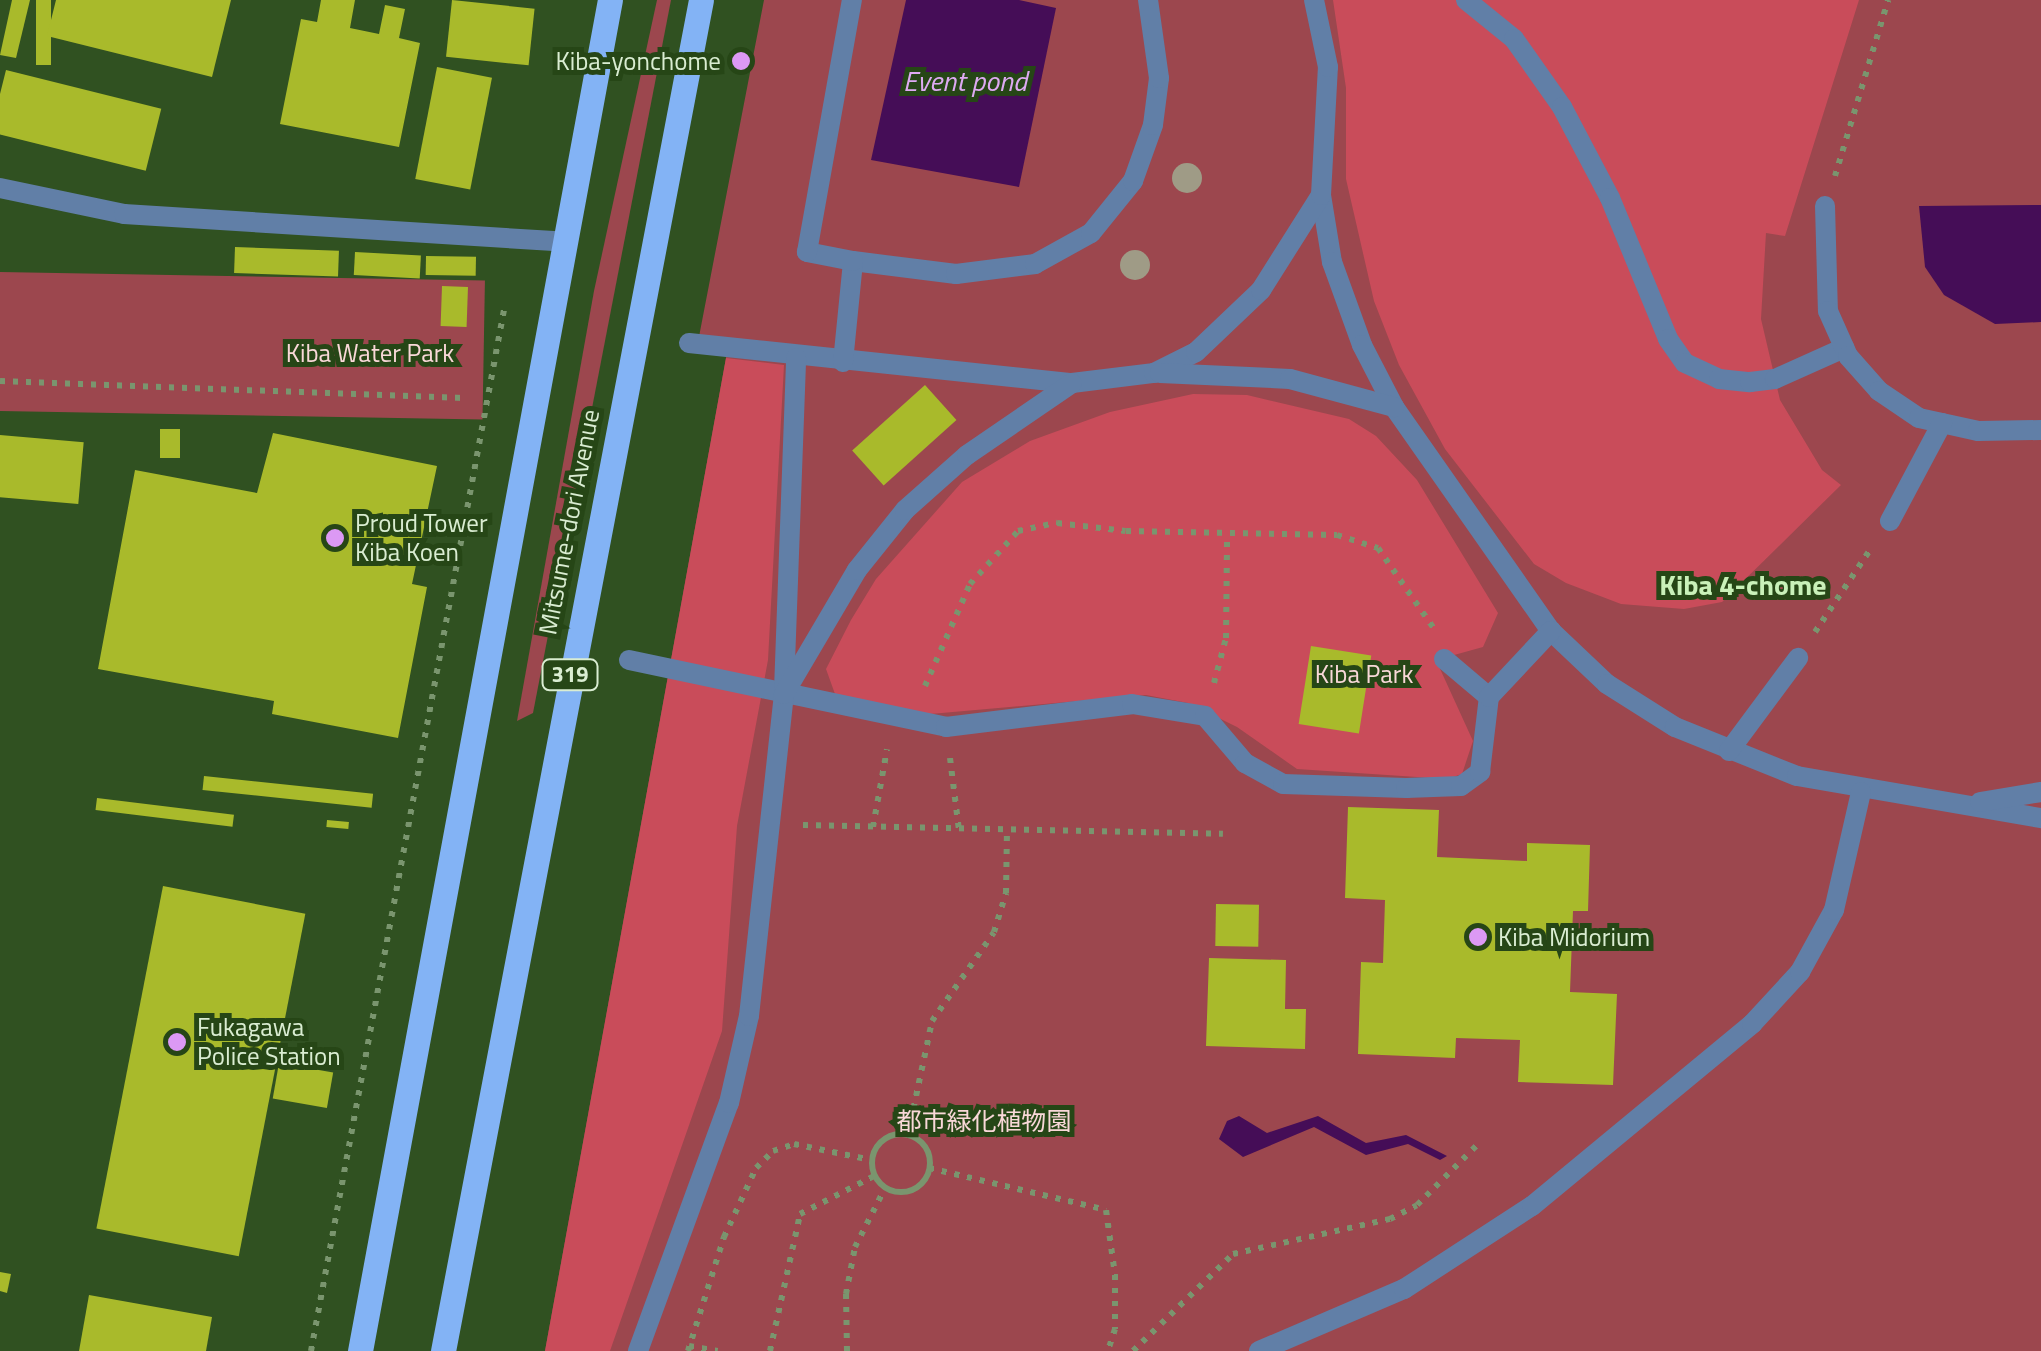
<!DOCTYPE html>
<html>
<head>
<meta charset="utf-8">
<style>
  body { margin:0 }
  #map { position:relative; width:2041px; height:1351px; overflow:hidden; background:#305121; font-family:"Titillium Web","Noto Sans JP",sans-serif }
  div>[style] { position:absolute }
  .green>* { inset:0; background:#9c474e; transform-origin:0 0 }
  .forest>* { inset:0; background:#c94c5a }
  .water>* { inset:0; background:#450d57 }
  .building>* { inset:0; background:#a9ba2b; transform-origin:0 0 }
  .path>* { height:6px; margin-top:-3px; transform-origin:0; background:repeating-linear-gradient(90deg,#7a956e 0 5px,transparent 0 13px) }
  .path>.ring { margin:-3px; padding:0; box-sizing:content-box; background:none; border:6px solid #7a956e; border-radius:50% }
  .street>* { height:20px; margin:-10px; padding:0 10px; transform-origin:10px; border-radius:10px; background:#617fa7 }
  .primary>* { height:25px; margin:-12.5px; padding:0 12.5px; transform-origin:12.5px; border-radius:12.5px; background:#83b3f5 }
  .trees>* { width:30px; height:30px; margin:-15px; border-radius:50%; background:#9f9b86 }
  .dots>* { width:28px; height:28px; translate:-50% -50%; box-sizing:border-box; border:5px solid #264616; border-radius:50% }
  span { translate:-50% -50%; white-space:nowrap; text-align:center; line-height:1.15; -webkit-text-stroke:10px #264616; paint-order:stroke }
  .shield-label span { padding:2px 8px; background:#264616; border:2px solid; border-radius:8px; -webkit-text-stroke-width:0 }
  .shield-label { font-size:22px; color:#daedd2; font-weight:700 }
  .poi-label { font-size:25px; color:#daedd2 }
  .right { translate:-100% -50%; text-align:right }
  .left { translate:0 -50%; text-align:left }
  .park-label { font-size:25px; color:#f9d8d8 }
  .street-label { font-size:25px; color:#daedd2 }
  .water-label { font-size:28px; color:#deaaf2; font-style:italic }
  .neighbourhood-label { font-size:28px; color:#c9f1b9; font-weight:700 }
</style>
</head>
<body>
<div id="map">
  <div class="green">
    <i style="clip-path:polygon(657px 0,671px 0,533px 713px,517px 721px,594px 291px)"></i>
    <i style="clip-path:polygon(764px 0,2041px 0,2041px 1351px,545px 1351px,726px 358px,726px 352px,697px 347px)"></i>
    <i style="left:0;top:272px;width:485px;height:139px;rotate:1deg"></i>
  </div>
  <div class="forest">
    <i style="clip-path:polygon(1333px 0,1859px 0,1785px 236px,1766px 233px,1761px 319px,1780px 400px,1822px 470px,1841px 485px,1722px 602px,1684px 609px,1621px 604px,1566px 583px,1534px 564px,1445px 449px,1399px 365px,1374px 301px,1346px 179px,1346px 88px)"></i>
    <i style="clip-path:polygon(726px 358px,784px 365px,768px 660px,737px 826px,722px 1031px,610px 1351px,545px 1351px)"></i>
    <i style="clip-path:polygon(1193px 394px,1247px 395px,1349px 419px,1376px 436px,1417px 480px,1498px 613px,1483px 647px,1436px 660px,1473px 741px,1462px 774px,1447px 779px,1297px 769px,1237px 727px,1188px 703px,1146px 695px,919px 715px,835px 694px,826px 669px,851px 620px,876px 579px,962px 482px,1030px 441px,1110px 412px)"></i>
  </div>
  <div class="water">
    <i style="clip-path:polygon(906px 0,1019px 0,1056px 8px,1019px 187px,871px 160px)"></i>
    <i style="clip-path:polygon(2041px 205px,2041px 322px,1995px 324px,1944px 295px,1925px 267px,1919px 206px)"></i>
    <i style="clip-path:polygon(1239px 1116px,1267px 1133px,1318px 1116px,1366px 1143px,1406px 1135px,1447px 1156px,1440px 1160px,1408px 1144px,1366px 1155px,1314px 1127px,1243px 1157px,1219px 1139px,1227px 1121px)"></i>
  </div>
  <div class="building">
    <i style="clip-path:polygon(12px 0,30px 0,16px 58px,0 55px)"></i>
    <i style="left:36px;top:0;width:15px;height:65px"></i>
    <i style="clip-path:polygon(56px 0,231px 0,212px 77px,47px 36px)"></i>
    <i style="clip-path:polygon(321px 0,355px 0,350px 28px,379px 34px,385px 5px,405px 9px,399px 38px,420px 43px,399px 147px,280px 124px,301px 19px,317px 22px)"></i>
    <i style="left:452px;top:0;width:83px;height:57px;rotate:6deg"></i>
    <i style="left:437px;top:67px;width:56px;height:114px;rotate:11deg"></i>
    <i style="left:6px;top:70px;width:160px;height:64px;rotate:14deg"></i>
    <i style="left:235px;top:247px;width:104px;height:26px;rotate:2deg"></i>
    <i style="left:355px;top:252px;width:66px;height:23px;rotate:3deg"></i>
    <i style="left:426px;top:256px;width:50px;height:19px;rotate:1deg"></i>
    <i style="left:442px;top:286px;width:26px;height:40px;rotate:2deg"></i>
    <i style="left:925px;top:385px;width:47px;height:98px;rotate:48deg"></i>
    <i style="left:160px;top:429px;width:20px;height:29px"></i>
    <i style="clip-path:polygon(273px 433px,437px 466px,412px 584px,427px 587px,398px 738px,272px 714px,274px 701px,98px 669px,135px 470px,257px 493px)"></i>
    <i style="left:0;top:435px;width:84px;height:62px;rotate:5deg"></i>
    <i style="left:1311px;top:646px;width:61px;height:79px;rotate:9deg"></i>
    <i style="left:204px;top:776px;width:170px;height:14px;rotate:6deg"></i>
    <i style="left:97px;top:798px;width:138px;height:12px;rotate:7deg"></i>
    <i style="clip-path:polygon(1348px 807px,1439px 810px,1437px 857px,1527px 861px,1527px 843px,1590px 845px,1588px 911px,1573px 911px,1570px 992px,1617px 994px,1613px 1085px,1518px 1082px,1520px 1040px,1456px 1038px,1455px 1058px,1358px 1054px,1361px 962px,1383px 963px,1385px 900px,1345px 898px)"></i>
    <i style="left:327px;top:820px;width:22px;height:7px;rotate:5deg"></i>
    <i style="left:163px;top:886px;width:145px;height:349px;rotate:11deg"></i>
    <i style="left:1216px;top:904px;width:43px;height:42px;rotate:1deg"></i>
    <i style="clip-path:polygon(1209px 958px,1286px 960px,1285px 1009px,1306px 1009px,1305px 1049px,1206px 1046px)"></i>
    <i style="left:279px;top:1063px;width:55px;height:36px;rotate:10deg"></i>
    <i style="clip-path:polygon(0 1272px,11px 1274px,7px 1293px,0 1291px)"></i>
    <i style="clip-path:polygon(89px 1295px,212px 1317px,206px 1351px,79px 1351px)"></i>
  </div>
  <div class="path">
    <i style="left:1835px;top:176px;width:184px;rotate:-73.2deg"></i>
    <i style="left:0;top:381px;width:464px;rotate:2.1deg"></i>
    <i style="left:1815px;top:632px;width:102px;rotate:-56.2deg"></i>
    <i style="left:1214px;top:683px;width:47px;rotate:-75.1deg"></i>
    <i style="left:1226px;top:638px;width:102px;rotate:-89.4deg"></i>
    <i style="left:925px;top:686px;width:111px;rotate:-66.2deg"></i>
    <i style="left:970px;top:584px;width:72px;rotate:-47.8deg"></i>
    <i style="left:1018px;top:531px;width:40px;rotate:-12deg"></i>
    <i style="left:1057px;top:523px;width:69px;rotate:6.6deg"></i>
    <i style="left:1126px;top:531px;width:211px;rotate:1.1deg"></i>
    <i style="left:1337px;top:535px;width:43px;rotate:17.6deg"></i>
    <i style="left:1378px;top:548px;width:100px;rotate:55.2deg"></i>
    <i style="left:950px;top:758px;width:73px;rotate:82.9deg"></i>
    <i style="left:803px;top:825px;width:420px;rotate:1.2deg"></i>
    <i style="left:873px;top:827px;width:79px;rotate:-79.8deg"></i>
    <i style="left:908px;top:1134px;width:116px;rotate:-78deg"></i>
    <i style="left:932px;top:1021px;width:108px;rotate:-55.1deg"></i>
    <i style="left:994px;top:932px;width:41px;rotate:-72.9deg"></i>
    <i style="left:1006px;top:893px;width:62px;rotate:-89.1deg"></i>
    <i class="ring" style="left:872px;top:1134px;width:52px;height:52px"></i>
    <i style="left:929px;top:1168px;width:182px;rotate:13.3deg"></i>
    <i style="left:1106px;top:1210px;width:66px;rotate:82.1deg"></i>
    <i style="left:1115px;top:1275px;width:54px;rotate:90deg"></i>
    <i style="left:1115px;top:1329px;width:23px;rotate:108deg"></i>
    <i style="left:689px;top:1346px;width:29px;rotate:10deg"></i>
    <i style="left:311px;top:1351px;width:1065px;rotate:-79.5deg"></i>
    <i style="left:688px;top:1351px;width:120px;rotate:-72.5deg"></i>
    <i style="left:724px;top:1237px;width:76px;rotate:-65.1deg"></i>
    <i style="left:756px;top:1168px;width:24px;rotate:-45deg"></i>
    <i style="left:773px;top:1151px;width:22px;rotate:-18deg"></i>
    <i style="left:794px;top:1144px;width:79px;rotate:11.7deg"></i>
    <i style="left:770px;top:1351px;width:140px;rotate:-77.6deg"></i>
    <i style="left:800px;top:1214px;width:83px;rotate:-27.2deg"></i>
    <i style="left:847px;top:1351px;width:57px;rotate:-91deg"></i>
    <i style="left:846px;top:1294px;width:48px;rotate:-79.2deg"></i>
    <i style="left:855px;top:1247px;width:66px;rotate:-63deg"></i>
    <i style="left:1133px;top:1351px;width:139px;rotate:-44.1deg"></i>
    <i style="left:1233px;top:1254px;width:161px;rotate:-12.6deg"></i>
    <i style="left:1390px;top:1219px;width:30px;rotate:-27deg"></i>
    <i style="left:1417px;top:1205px;width:89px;rotate:-45deg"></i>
  </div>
  <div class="street">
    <i style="left:1466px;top:0;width:62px;rotate:39.1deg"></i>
    <i style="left:1514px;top:39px;width:83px;rotate:54.8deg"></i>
    <i style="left:1562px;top:107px;width:103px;rotate:62.2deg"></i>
    <i style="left:1610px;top:198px;width:152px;rotate:67.6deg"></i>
    <i style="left:1668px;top:339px;width:29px;rotate:55deg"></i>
    <i style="left:1685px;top:363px;width:38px;rotate:25deg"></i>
    <i style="left:1719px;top:379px;width:31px;rotate:6deg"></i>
    <i style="left:1750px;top:382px;width:25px;rotate:-7deg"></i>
    <i style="left:1775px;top:379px;width:76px;rotate:-24.2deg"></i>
    <i style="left:0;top:188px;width:127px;rotate:11.8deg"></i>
    <i style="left:124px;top:214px;width:443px;rotate:3.6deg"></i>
    <i style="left:1321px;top:195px;width:68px;rotate:80.7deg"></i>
    <i style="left:1332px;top:262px;width:88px;rotate:70.1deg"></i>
    <i style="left:1362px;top:345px;width:70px;rotate:62.7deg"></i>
    <i style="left:1394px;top:407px;width:274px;rotate:55deg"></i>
    <i style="left:1551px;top:631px;width:77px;rotate:43.4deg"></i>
    <i style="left:1607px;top:684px;width:80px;rotate:32.3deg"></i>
    <i style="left:1675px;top:727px;width:131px;rotate:21.9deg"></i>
    <i style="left:1797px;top:776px;width:248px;rotate:9.8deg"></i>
    <i style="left:1825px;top:206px;width:105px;rotate:88.4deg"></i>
    <i style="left:1828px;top:311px;width:49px;rotate:66deg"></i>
    <i style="left:1848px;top:356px;width:47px;rotate:48.5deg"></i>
    <i style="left:1879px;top:391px;width:48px;rotate:34deg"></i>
    <i style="left:1919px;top:418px;width:60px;rotate:12.4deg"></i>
    <i style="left:1978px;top:431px;width:63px;rotate:-0.9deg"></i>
    <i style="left:853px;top:261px;width:104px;rotate:7.2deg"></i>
    <i style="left:956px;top:274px;width:80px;rotate:-7.2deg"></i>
    <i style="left:1035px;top:264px;width:64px;rotate:-29deg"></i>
    <i style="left:1091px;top:233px;width:67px;rotate:-51.1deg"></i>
    <i style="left:1133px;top:181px;width:59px;rotate:-70.3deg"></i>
    <i style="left:1153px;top:125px;width:47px;rotate:-82.7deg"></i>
    <i style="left:1159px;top:78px;width:79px;rotate:-98deg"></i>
    <i style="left:689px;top:343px;width:385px;rotate:6deg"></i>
    <i style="left:1072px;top:383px;width:83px;rotate:-7deg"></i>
    <i style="left:1154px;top:373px;width:47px;rotate:-26.6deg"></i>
    <i style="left:1196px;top:352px;width:90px;rotate:-43.6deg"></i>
    <i style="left:1261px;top:290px;width:112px;rotate:-57.7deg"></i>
    <i style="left:1321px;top:195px;width:128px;rotate:-86.9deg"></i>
    <i style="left:1328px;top:67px;width:68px;rotate:-101.8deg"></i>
    <i style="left:843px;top:362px;width:101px;rotate:-84.3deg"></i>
    <i style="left:853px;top:261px;width:47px;rotate:-168.9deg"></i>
    <i style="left:807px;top:252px;width:256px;rotate:-79.9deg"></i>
    <i style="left:1160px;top:373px;width:130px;rotate:2.6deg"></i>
    <i style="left:1290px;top:379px;width:108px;rotate:15.1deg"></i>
    <i style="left:1890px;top:521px;width:111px;rotate:-62deg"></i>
    <i style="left:1444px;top:659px;width:59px;rotate:40.2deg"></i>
    <i style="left:629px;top:660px;width:324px;rotate:11.9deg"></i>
    <i style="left:946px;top:727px;width:187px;rotate:-7deg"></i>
    <i style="left:1132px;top:704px;width:74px;rotate:9.3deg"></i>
    <i style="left:1205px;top:716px;width:62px;rotate:49.6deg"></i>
    <i style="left:1245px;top:763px;width:43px;rotate:28.9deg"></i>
    <i style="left:1283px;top:784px;width:123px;rotate:1.9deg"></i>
    <i style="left:1406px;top:788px;width:55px;rotate:-2.1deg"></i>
    <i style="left:1461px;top:786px;width:24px;rotate:-36deg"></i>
    <i style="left:1480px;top:772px;width:76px;rotate:-83.2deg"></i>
    <i style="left:1489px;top:697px;width:91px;rotate:-46.8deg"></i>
    <i style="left:784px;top:690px;width:332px;rotate:-87.9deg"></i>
    <i style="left:1729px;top:751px;width:116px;rotate:-53.4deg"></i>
    <i style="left:1980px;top:802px;width:62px;rotate:-9.3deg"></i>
    <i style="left:638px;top:1351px;width:264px;rotate:-69.9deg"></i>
    <i style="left:729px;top:1103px;width:89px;rotate:-77.1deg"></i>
    <i style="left:749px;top:1016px;width:324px;rotate:-83.8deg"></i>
    <i style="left:784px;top:694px;width:144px;rotate:-59.5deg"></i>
    <i style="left:857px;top:570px;width:77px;rotate:-51.3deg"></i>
    <i style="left:905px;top:510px;width:83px;rotate:-41.6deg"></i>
    <i style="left:967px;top:455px;width:127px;rotate:-34.4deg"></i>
    <i style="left:1259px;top:1351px;width:158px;rotate:-23.2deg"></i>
    <i style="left:1404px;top:1289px;width:153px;rotate:-33deg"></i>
    <i style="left:1532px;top:1206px;width:286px;rotate:-39.6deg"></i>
    <i style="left:1752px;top:1024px;width:71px;rotate:-47.3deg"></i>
    <i style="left:1800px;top:972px;width:71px;rotate:-61.3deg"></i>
    <i style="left:1834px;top:910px;width:121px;rotate:-77.1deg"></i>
  </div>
  <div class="primary">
    <i style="left:360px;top:1351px;width:1374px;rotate:-79.52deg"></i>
    <i style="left:443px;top:1351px;width:1375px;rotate:-79.19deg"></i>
  </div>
  <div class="trees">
    <i style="left:1187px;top:178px"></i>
    <i style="left:1135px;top:265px"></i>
  </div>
  <div class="dots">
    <i style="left:741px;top:61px;background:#dc99f4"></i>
    <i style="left:335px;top:538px;background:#dc99f4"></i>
    <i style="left:1478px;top:937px;background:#dc99f4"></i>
    <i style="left:177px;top:1042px;background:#dc99f4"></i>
  </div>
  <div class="shield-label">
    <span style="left:570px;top:675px">319</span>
  </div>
  <div class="poi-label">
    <span class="right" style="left:721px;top:61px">Kiba-yonchome</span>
    <span class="left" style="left:355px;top:538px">Proud Tower<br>Kiba Koen</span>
    <span class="left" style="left:1498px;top:937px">Kiba Midorium</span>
    <span class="left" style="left:197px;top:1042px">Fukagawa<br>Police Station</span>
  </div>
  <div class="park-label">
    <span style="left:370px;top:353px">Kiba Water Park</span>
    <span style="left:1364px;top:674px">Kiba Park</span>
    <span style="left:984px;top:1121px">都市緑化植物園</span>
  </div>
  <div class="street-label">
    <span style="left:569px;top:522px;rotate:-79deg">Mitsume-dori Avenue</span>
  </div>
  <div class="water-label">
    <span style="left:965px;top:81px">Event pond</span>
  </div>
  <div class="neighbourhood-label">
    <span style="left:1743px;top:585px">Kiba 4-chome</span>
  </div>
</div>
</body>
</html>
